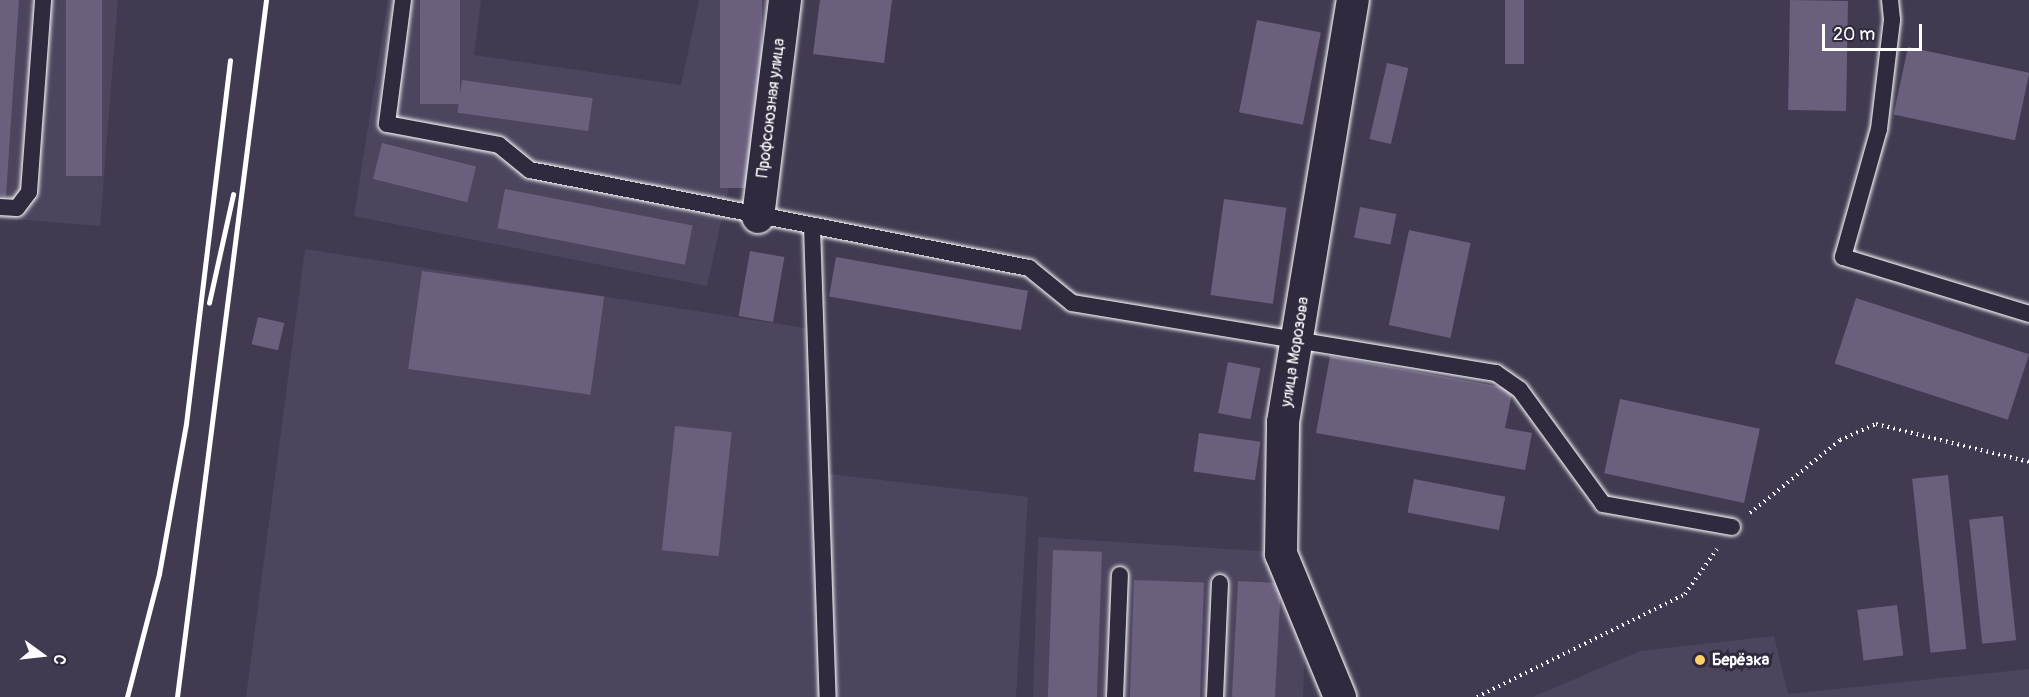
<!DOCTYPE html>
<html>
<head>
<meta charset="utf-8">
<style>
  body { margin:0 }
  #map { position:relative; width:2029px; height:697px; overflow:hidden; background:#413a50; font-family:Pangolin,sans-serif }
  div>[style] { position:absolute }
  .built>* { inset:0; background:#4d455e }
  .building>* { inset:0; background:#6a607e; transform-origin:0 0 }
  .path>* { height:4px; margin-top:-2px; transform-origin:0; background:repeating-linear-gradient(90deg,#fff 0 1.5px,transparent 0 6px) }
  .roads { filter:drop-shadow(0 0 2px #fff) drop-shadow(0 0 2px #fff) }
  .service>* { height:16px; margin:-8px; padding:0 8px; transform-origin:8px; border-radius:8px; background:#2f2a3d }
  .minor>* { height:32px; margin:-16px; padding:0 16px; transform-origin:16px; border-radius:16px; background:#2f2a3d }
  .rail>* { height:4.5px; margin:-2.25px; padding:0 2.25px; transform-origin:2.25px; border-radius:2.25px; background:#fff }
  .dots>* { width:16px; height:16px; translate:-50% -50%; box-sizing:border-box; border:3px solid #2f2a3d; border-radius:50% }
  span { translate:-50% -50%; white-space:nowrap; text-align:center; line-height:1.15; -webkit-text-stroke:6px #2f2a3d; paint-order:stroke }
  .street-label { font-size:16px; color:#fff }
  .poi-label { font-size:16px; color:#fff; font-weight:700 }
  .left { translate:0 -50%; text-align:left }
  .north { position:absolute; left:12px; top:625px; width:60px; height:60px; -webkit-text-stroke:4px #2f2a3d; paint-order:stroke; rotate:105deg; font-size:16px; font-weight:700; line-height:24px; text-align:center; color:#fff }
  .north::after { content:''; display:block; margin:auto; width:21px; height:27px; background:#fff; clip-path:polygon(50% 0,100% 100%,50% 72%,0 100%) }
  .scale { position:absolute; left:1822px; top:24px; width:100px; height:27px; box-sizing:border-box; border:3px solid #fff; border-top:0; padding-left:8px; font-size:18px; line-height:21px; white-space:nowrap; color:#fff; -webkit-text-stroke:4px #2f2a3d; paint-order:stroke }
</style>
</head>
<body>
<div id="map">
  <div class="built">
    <i style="clip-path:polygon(0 0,118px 0,100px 226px,0 218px)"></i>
    <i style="clip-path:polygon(388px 0,481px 0,474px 55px,681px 85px,699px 0,770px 0,707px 286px,354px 216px)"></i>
    <i style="clip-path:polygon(305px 249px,823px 331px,829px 474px,1028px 497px,1016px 697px,246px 697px)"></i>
    <i style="clip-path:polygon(1038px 537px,1274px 552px,1305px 639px,1303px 697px,1033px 697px)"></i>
    <i style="clip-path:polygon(1774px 636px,1788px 694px,2029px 669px,2029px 697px,1533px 697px,1640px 651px)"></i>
  </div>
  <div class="building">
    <i style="clip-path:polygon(0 0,19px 0,6px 196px,0 196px)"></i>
    <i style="left:66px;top:0;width:36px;height:176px"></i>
    <i style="left:420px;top:0;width:40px;height:104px"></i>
    <i style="left:720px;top:0;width:42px;height:188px"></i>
    <i style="clip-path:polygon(820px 0,892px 0,884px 63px,813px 54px)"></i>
    <i style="left:1505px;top:0;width:19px;height:64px"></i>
    <i style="left:1790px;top:0;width:58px;height:110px;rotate:1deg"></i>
    <i style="left:1257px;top:20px;width:65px;height:94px;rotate:11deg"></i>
    <i style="left:1908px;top:47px;width:124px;height:69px;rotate:12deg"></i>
    <i style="left:1387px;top:63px;width:22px;height:78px;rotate:13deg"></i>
    <i style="left:462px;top:80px;width:132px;height:33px;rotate:8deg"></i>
    <i style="left:382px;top:143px;width:97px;height:37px;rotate:14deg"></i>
    <i style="left:505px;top:189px;width:191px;height:40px;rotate:11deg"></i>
    <i style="left:1224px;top:199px;width:63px;height:97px;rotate:8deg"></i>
    <i style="left:1360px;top:207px;width:37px;height:31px;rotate:11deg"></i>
    <i style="left:1409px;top:230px;width:63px;height:97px;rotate:12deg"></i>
    <i style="left:750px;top:251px;width:35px;height:66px;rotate:10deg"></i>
    <i style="left:836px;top:257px;width:195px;height:40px;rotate:10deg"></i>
    <i style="left:422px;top:271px;width:184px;height:99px;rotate:8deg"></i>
    <i style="left:1856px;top:298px;width:182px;height:69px;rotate:18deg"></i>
    <i style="left:258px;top:317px;width:27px;height:28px;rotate:13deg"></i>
    <i style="clip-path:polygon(1330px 356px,1513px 389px,1505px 428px,1532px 433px,1525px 470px,1316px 433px)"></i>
    <i style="left:1228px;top:362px;width:33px;height:52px;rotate:11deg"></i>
    <i style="left:1620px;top:399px;width:143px;height:76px;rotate:12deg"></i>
    <i style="left:675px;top:426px;width:57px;height:125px;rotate:6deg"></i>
    <i style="left:1199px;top:433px;width:62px;height:39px;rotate:8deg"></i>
    <i style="left:1948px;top:475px;width:175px;height:36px;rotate:84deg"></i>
    <i style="left:1414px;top:479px;width:93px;height:34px;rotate:11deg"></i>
    <i style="left:2003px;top:516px;width:125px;height:34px;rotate:84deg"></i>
    <i style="left:1053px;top:550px;width:49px;height:147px;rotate:2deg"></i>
    <i style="left:1134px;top:580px;width:70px;height:117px;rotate:2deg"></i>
    <i style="left:1238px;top:581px;width:43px;height:116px;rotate:3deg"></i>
    <i style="left:1897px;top:605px;width:51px;height:40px;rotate:83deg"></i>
  </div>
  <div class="path">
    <i style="left:1750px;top:513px;width:116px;rotate:-39deg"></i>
    <i style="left:1840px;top:440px;width:39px;rotate:-24deg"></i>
    <i style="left:1876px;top:424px;width:158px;rotate:13.9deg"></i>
    <i style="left:1477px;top:697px;width:232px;rotate:-26.3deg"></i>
    <i style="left:1685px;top:594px;width:55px;rotate:-54.6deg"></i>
  </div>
  <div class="roads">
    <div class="service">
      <i style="left:403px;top:0;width:125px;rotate:97.4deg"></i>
      <i style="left:387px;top:124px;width:114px;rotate:10.6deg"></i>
      <i style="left:499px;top:145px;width:40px;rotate:39deg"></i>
      <i style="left:530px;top:170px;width:509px;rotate:11.11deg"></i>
      <i style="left:1029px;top:268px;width:55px;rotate:39.1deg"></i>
      <i style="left:1072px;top:303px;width:430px;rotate:9.4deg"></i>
      <i style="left:1496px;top:373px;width:29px;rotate:35deg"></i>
      <i style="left:1520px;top:390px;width:141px;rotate:53.9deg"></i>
      <i style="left:1603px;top:504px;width:131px;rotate:10.1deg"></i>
      <i style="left:1890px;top:0;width:20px;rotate:84deg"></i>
      <i style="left:1892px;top:20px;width:110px;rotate:96.8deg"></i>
      <i style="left:1879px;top:129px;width:133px;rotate:105.7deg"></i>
      <i style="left:1843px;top:257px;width:195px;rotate:17deg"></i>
      <i style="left:0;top:207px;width:17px;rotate:3deg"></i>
      <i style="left:17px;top:208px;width:20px;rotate:-53deg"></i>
      <i style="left:29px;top:192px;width:193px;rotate:-85.8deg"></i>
      <i style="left:812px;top:227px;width:470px;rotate:88.1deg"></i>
      <i style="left:1115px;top:697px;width:122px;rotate:-87.7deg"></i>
      <i style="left:1215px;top:697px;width:114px;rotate:-87.5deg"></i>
    </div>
    <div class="minor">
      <i style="left:758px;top:217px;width:219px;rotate:-82.9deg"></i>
      <i style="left:1340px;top:697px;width:155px;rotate:-112.4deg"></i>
      <i style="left:1281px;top:554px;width:132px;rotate:-89.1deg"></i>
      <i style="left:1283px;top:422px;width:428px;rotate:-80.6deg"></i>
    </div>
  </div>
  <div class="rail">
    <i style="left:209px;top:303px;width:111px;rotate:-77.5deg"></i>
    <i style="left:127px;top:697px;width:127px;rotate:-75.4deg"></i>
    <i style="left:159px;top:574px;width:152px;rotate:-79.8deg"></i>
    <i style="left:186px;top:424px;width:366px;rotate:-83.1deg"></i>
    <i style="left:177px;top:697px;width:703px;rotate:-82.72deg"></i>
  </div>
  <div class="dots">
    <i style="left:1700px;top:660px;background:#ffd166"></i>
  </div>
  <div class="street-label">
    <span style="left:771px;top:108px;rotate:-83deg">Профсоюзная улица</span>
    <span style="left:1295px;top:352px;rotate:-81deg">улица Морозова</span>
  </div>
  <div class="poi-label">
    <span class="left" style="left:1712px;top:660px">Берёзка</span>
  </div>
  <div class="north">С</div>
  <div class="scale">20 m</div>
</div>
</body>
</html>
